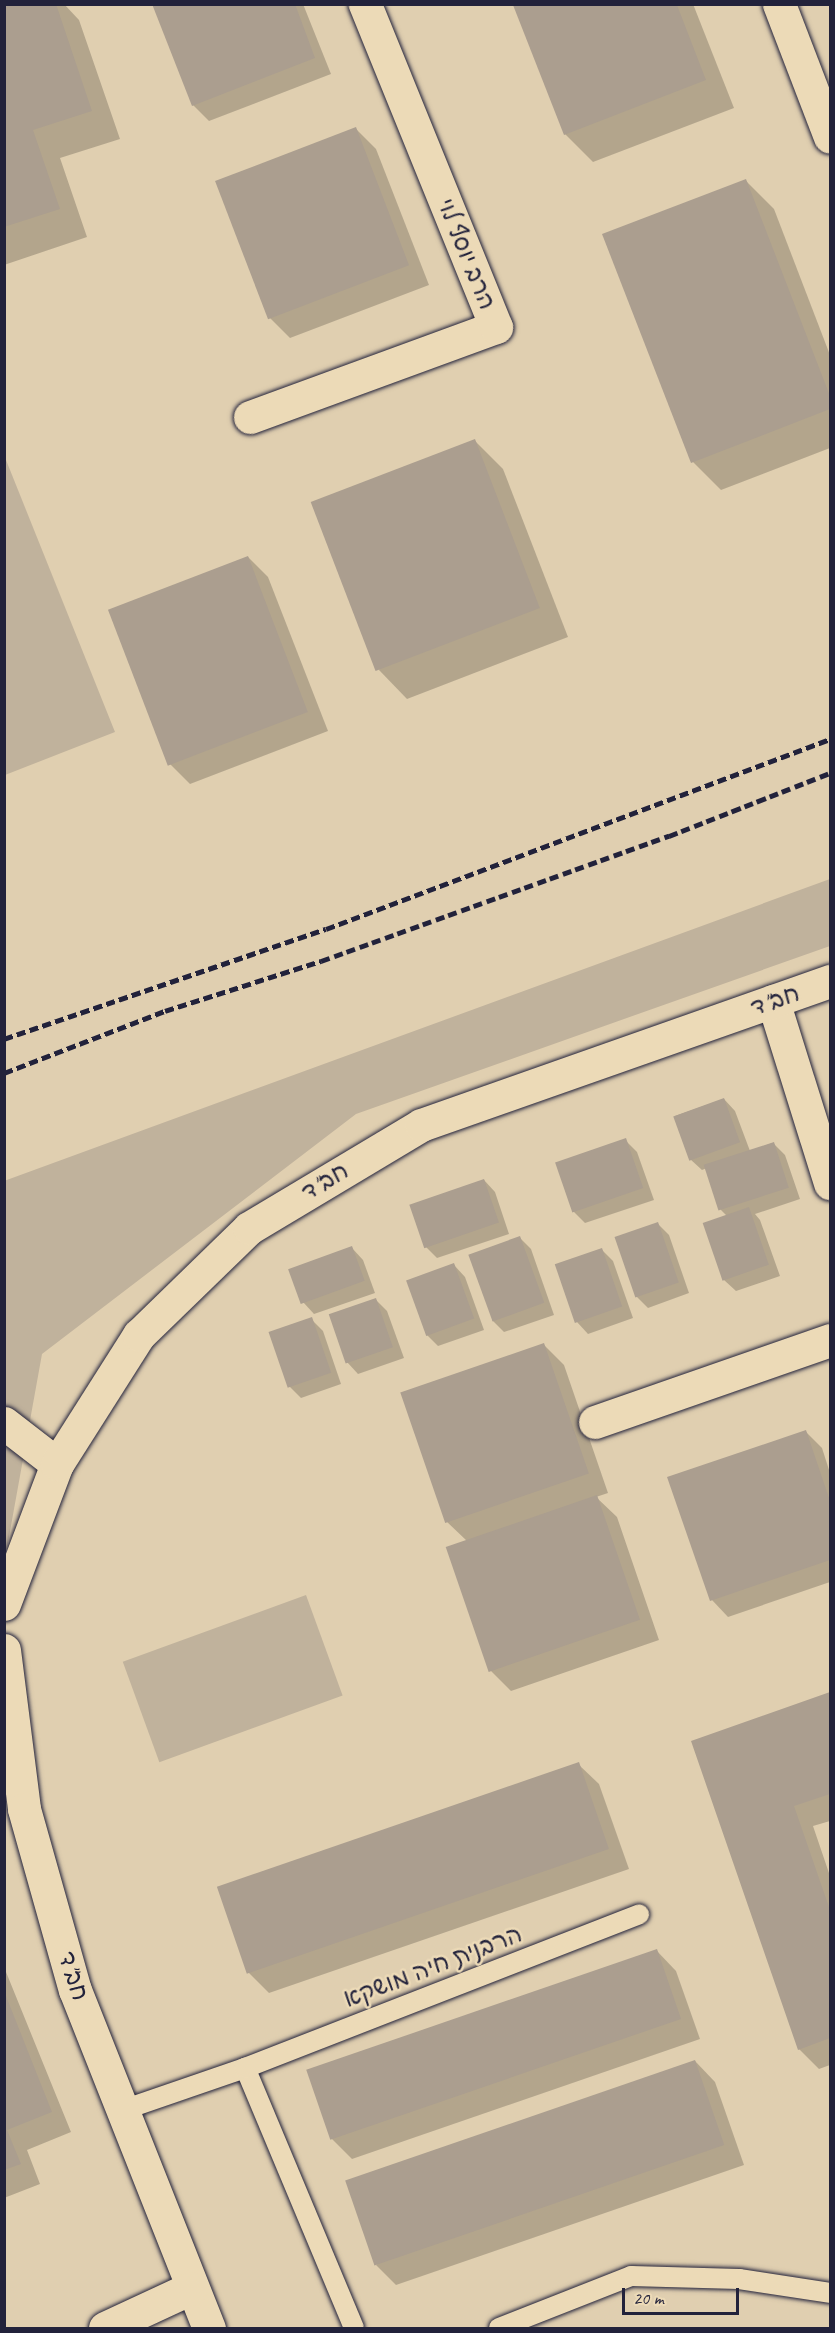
<!DOCTYPE html>
<html>
<head>
<meta charset="utf-8">
<style>
  body { margin:0 }
  #map { position:relative; width:835px; height:2333px; overflow:hidden; background:#e0cfb0; font-family:Caveat,"Playpen Sans Hebrew",sans-serif }
  div>[style] { position:absolute }
  .green>* { inset:0; background:#c0b29c; transform-origin:0 0 }
  .shadow>* { inset:0; background:#0003 }
  .building>* { inset:0; background:#ab9e8f; transform-origin:0 0 }
  .roads { filter:drop-shadow(0 0 2px #22223b) drop-shadow(0 0 2px #22223b) }
  .service>* { height:20px; margin:-10px; padding:0 10px; transform-origin:10px; border-radius:10px; background:#ecdab7 }
  .minor>* { height:33px; margin:-16.5px; padding:0 16.5px; transform-origin:16.5px; border-radius:16.5px; background:#ecdab7 }
  .rail>* { height:4.5px; margin-top:-2.25px; transform-origin:0; background:repeating-linear-gradient(90deg,#22223b 0 9px,transparent 0 13.5px) }
  span { translate:-50% -50%; white-space:nowrap; text-align:center; line-height:1.15; -webkit-text-stroke:5px #ecdab7; paint-order:stroke }
  .street-label { font-size:24px; color:#22223b }
  .frame { position:absolute; inset:0; border:6px solid #22223b; pointer-events:none }
  .scale { position:absolute; left:622px; top:2288px; width:117px; height:27px; box-sizing:border-box; border:3px solid #22223b; border-top:0; padding-left:8px; font-size:18px; line-height:21px; white-space:nowrap; color:#22223b; -webkit-text-stroke:4px #ecdab7; paint-order:stroke }
</style>
</head>
<body>
<div id="map">
  <div class="green">
    <i style="clip-path:polygon(4px 455px,115px 732px,5px 775px,4px 775px)"></i>
    <i style="clip-path:polygon(830px 879px,830px 946px,356px 1114px,42px 1354px,5px 1559px,4px 1181px)"></i>
    <i style="left:306px;top:1595px;width:107px;height:195px;rotate:70deg"></i>
  </div>
  <div class="shadow">
    <i style="clip-path:polygon(10px 4px,64px 4px,79px 20px,120px 139px,60px 158px,87px 237px,4px 265px,4px 6px)"></i>
    <i style="clip-path:polygon(154px 4px,303px 4px,331px 74px,209px 121px,193px 105px)"></i>
    <i style="clip-path:polygon(514px 4px,693px 4px,734px 108px,593px 162px,565px 134px)"></i>
    <i style="clip-path:polygon(356px 129px,376px 149px,429px 285px,290px 338px,270px 318px)"></i>
    <i style="clip-path:polygon(746px 181px,774px 209px,830px 355px,830px 448px,721px 490px,693px 462px)"></i>
    <i style="clip-path:polygon(474px 440px,503px 469px,568px 637px,407px 699px,379px 670px)"></i>
    <i style="clip-path:polygon(248px 557px,268px 577px,328px 731px,190px 784px,170px 764px)"></i>
    <i style="clip-path:polygon(724px 1099px,735px 1111px,750px 1151px,773px 1143px,785px 1155px,800px 1199px,755px 1214px,760px 1220px,780px 1276px,736px 1291px,724px 1280px,727px 1216px,721px 1210px,707px 1168px,702px 1170px,690px 1159px,675px 1116px)"></i>
    <i style="clip-path:polygon(625px 1140px,637px 1152px,654px 1200px,585px 1223px,574px 1212px,557px 1164px)"></i>
    <i style="clip-path:polygon(484px 1180px,495px 1192px,509px 1234px,437px 1258px,426px 1247px,411px 1205px)"></i>
    <i style="clip-path:polygon(658px 1224px,669px 1235px,689px 1293px,648px 1308px,636px 1296px)"></i>
    <i style="clip-path:polygon(519px 1237px,531px 1249px,554px 1315px,504px 1332px,492px 1320px)"></i>
    <i style="clip-path:polygon(352px 1248px,363px 1260px,375px 1293px,314px 1314px,303px 1302px)"></i>
    <i style="clip-path:polygon(602px 1250px,613px 1261px,633px 1318px,588px 1334px,577px 1322px)"></i>
    <i style="clip-path:polygon(454px 1265px,465px 1277px,484px 1330px,438px 1346px,426px 1334px)"></i>
    <i style="clip-path:polygon(376px 1300px,387px 1311px,404px 1358px,358px 1374px,347px 1362px)"></i>
    <i style="clip-path:polygon(311px 1319px,323px 1331px,341px 1384px,301px 1398px,289px 1386px)"></i>
    <i style="clip-path:polygon(544px 1345px,564px 1365px,608px 1493px,596px 1497px,617px 1517px,659px 1640px,511px 1691px,491px 1671px,467px 1541px,446px 1521px)"></i>
    <i style="clip-path:polygon(805px 1431px,822px 1448px,830px 1473px,830px 1582px,728px 1617px,712px 1600px)"></i>
    <i style="clip-path:polygon(830px 1694px,830px 1821px,813px 1826px,830px 1876px,830px 2065px,819px 2069px,799px 2049px,693px 1742px)"></i>
    <i style="clip-path:polygon(578px 1764px,599px 1784px,629px 1869px,269px 1993px,249px 1973px,219px 1887px)"></i>
    <i style="clip-path:polygon(656px 1950px,676px 1971px,700px 2039px,352px 2159px,331px 2138px)"></i>
    <i style="clip-path:polygon(4px 1967px,71px 2132px,27px 2150px,40px 2184px,4px 2198px)"></i>
    <i style="clip-path:polygon(695px 2061px,715px 2082px,744px 2165px,396px 2285px,376px 2265px)"></i>
  </div>
  <div class="building">
    <i style="clip-path:polygon(6px 4px,56px 4px,92px 111px,33px 130px,60px 209px,4px 227px)"></i>
    <i style="clip-path:polygon(152px 4px,295px 4px,315px 58px,192px 106px)"></i>
    <i style="clip-path:polygon(513px 5px,677px 5px,706px 80px,564px 135px)"></i>
    <i style="left:356px;top:127px;width:148px;height:151px;rotate:69deg"></i>
    <i style="clip-path:polygon(746px 179px,830px 396px,830px 409px,691px 463px,602px 234px)"></i>
    <i style="left:475px;top:439px;width:181px;height:176px;rotate:69deg"></i>
    <i style="left:248px;top:556px;width:167px;height:150px;rotate:69deg"></i>
    <i style="left:724px;top:1098px;width:47px;height:54px;rotate:70deg"></i>
    <i style="left:626px;top:1138px;width:53px;height:75px;rotate:71deg"></i>
    <i style="left:774px;top:1142px;width:48px;height:74px;rotate:72deg"></i>
    <i style="left:484px;top:1179px;width:46px;height:79px;rotate:71deg"></i>
    <i style="left:749px;top:1207px;width:61px;height:49px;rotate:71deg"></i>
    <i style="left:658px;top:1222px;width:64px;height:46px;rotate:71deg"></i>
    <i style="left:520px;top:1236px;width:71px;height:55px;rotate:70deg"></i>
    <i style="left:352px;top:1246px;width:37px;height:68px;rotate:70deg"></i>
    <i style="left:602px;top:1248px;width:62px;height:50px;rotate:71deg"></i>
    <i style="left:454px;top:1263px;width:59px;height:51px;rotate:70deg"></i>
    <i style="left:376px;top:1298px;width:52px;height:50px;rotate:71deg"></i>
    <i style="left:312px;top:1317px;width:59px;height:46px;rotate:71deg"></i>
    <i style="left:544px;top:1343px;width:138px;height:152px;rotate:71deg"></i>
    <i style="clip-path:polygon(806px 1430px,830px 1501px,830px 1560px,710px 1601px,667px 1477px)"></i>
    <i style="left:597px;top:1495px;width:132px;height:160px;rotate:71deg"></i>
    <i style="clip-path:polygon(830px 1692px,830px 1794px,794px 1806px,830px 1910px,830px 2038px,798px 2050px,691px 1741px)"></i>
    <i style="left:579px;top:1762px;width:92px;height:383px;rotate:71deg"></i>
    <i style="left:657px;top:1949px;width:74px;height:371px;rotate:71deg"></i>
    <i style="clip-path:polygon(4px 1991px,52px 2112px,7px 2130px,21px 2164px,4px 2170px)"></i>
    <i style="left:695px;top:2060px;width:90px;height:370px;rotate:71deg"></i>
  </div>
  <div class="roads">
    <div class="service">
      <i style="left:123px;top:2110px;width:129px;rotate:-19deg"></i>
      <i style="left:354px;top:2328px;width:282px;rotate:-112.7deg"></i>
      <i style="left:245px;top:2068px;width:423px;rotate:-21.3deg"></i>
      <i style="left:499px;top:2328px;width:142px;rotate:-21.5deg"></i>
      <i style="left:631px;top:2276px;width:108px;rotate:1.6deg"></i>
      <i style="left:739px;top:2279px;width:92px;rotate:8.7deg"></i>
    </div>
    <div class="minor">
      <i style="left:779px;top:4px;width:142px;rotate:69deg"></i>
      <i style="left:250px;top:417px;width:262px;rotate:-20.1deg"></i>
      <i style="left:496px;top:327px;width:349px;rotate:-112.1deg"></i>
      <i style="left:773px;top:1001px;width:191px;rotate:72.6deg"></i>
      <i style="left:595px;top:1422px;width:249px;rotate:-19.2deg"></i>
      <i style="left:4px;top:1423px;width:67px;rotate:37.7deg"></i>
      <i style="left:4px;top:1604px;width:150px;rotate:-69.3deg"></i>
      <i style="left:57px;top:1464px;width:153px;rotate:-57.6deg"></i>
      <i style="left:139px;top:1335px;width:153px;rotate:-44.2deg"></i>
      <i style="left:249px;top:1228px;width:200px;rotate:-30.9deg"></i>
      <i style="left:421px;top:1125px;width:434px;rotate:-19.4deg"></i>
      <i style="left:4px;top:1650px;width:160px;rotate:82.8deg"></i>
      <i style="left:24px;top:1809px;width:188px;rotate:74.3deg"></i>
      <i style="left:75px;top:1990px;width:364px;rotate:68.4deg"></i>
      <i style="left:105px;top:2328px;width:95px;rotate:-24.9deg"></i>
    </div>
  </div>
  <div class="rail">
    <i style="left:4px;top:1039px;width:340px;rotate:-18.9deg"></i>
    <i style="left:326px;top:929px;width:539px;rotate:-20.66deg"></i>
    <i style="left:4px;top:1073px;width:173px;rotate:-21.1deg"></i>
    <i style="left:165px;top:1011px;width:164px;rotate:-17.8deg"></i>
    <i style="left:321px;top:961px;width:370px;rotate:-19.8deg"></i>
    <i style="left:669px;top:836px;width:173px;rotate:-21.4deg"></i>
  </div>
  <div class="street-label">
    <span style="left:466px;top:254px;rotate:68deg">הרב יוסף לוי</span>
    <span style="left:775px;top:1001px;rotate:-19deg">חב"ד</span>
    <span style="left:325px;top:1182px;rotate:-31deg">חב"ד</span>
    <span style="left:433px;top:1967px;rotate:-21deg">הרבנית חיה מושקא</span>
    <span style="left:73px;top:1976px;rotate:72deg">חב"ד</span>
  </div>
  <div class="frame"></div>
  <div class="scale">20 m</div>
</div>
</body>
</html>
